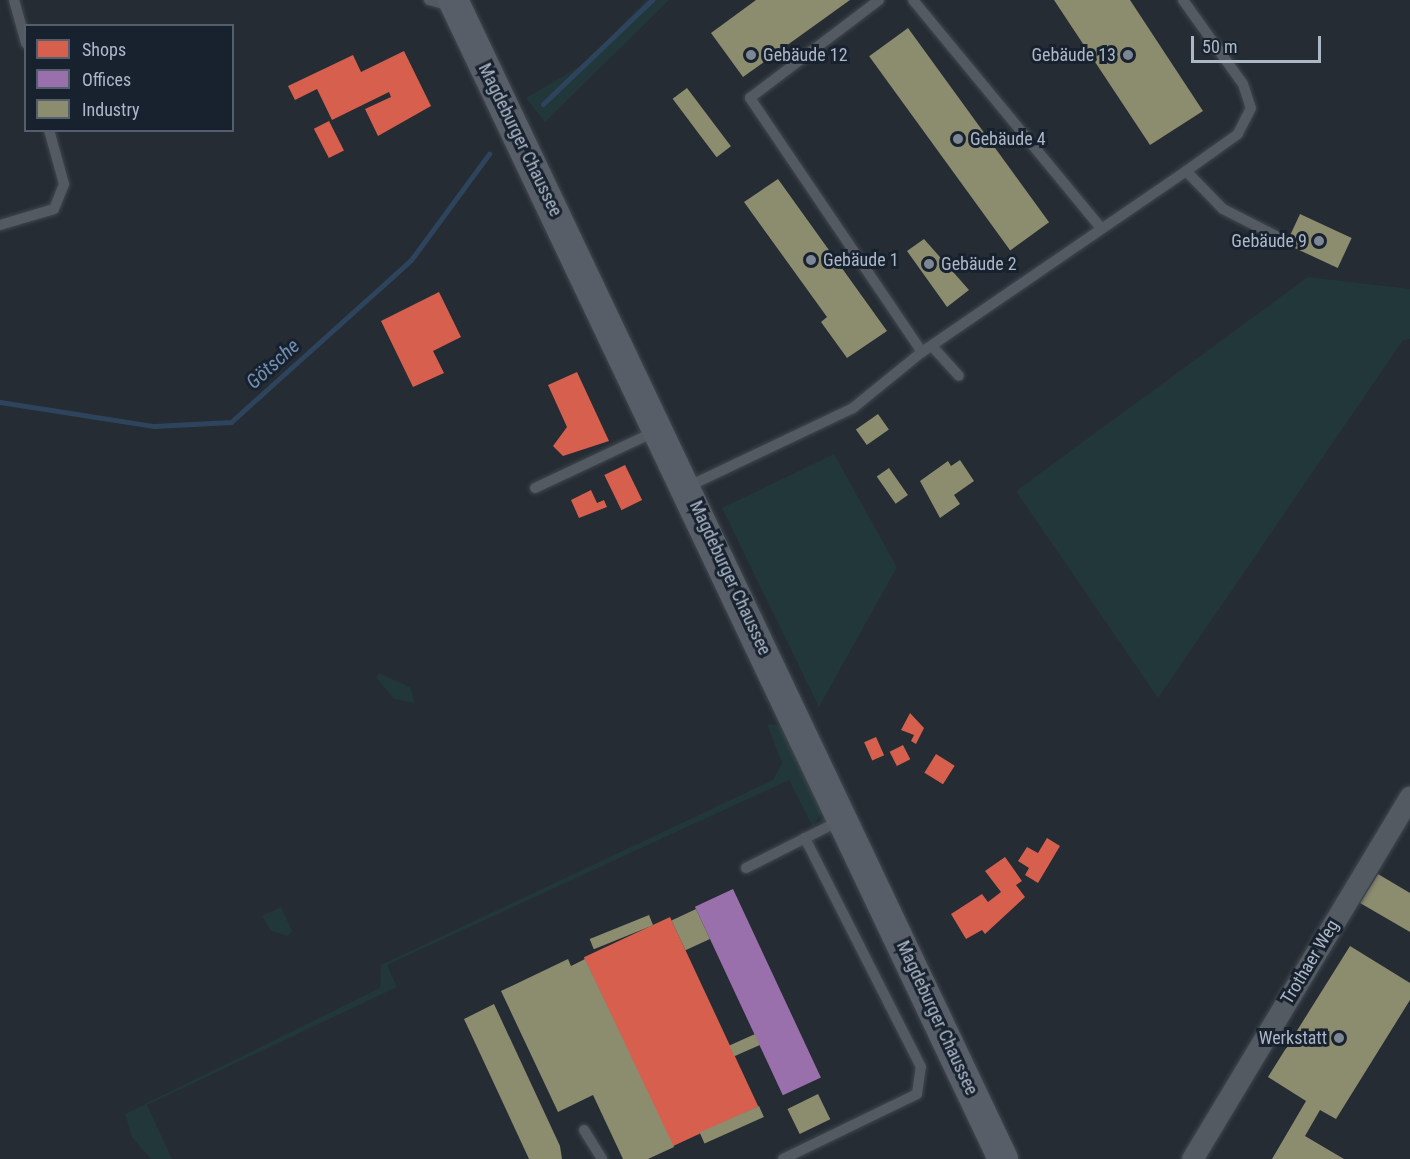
<!DOCTYPE html>
<html>
<head>
<meta charset="utf-8">
<style>
  body { margin:0 }
  #map { position:relative; width:1410px; height:1159px; overflow:hidden; background:#252c34; font-family:"Roboto Condensed",sans-serif }
  div>[style] { position:absolute }
  .green>* { inset:0; background:#22373a }
  .shops>* { inset:0; background:#d6604d; transform-origin:0 0 }
  .offices>* { inset:0; background:#9970ab; transform-origin:0 0 }
  .industry>* { inset:0; background:#8c8c6e; transform-origin:0 0 }
  .stream>* { height:5px; margin:-2.5px; padding:0 2.5px; transform-origin:2.5px; border-radius:2.5px; background:#2e445d }
  .roads { filter:drop-shadow(0 0 2px #41474d) drop-shadow(0 0 2px #41474d) }
  .lane>* { height:10px; margin:-5px; padding:0 5px; transform-origin:5px; border-radius:5px; background:#545a62 }
  .street>* { height:21px; margin:-10.5px; padding:0 10.5px; transform-origin:10.5px; border-radius:10.5px; background:#545a62 }
  .secondary>* { height:30px; margin:-15px; padding:0 15px; transform-origin:15px; border-radius:15px; background:#585e67 }
  .dots>* { width:16px; height:16px; translate:-50% -50%; box-sizing:border-box; border:3px solid #18222f; border-radius:50% }
  span { translate:-50% -50%; white-space:nowrap; text-align:center; line-height:1.15; -webkit-text-stroke:6px #18222f; paint-order:stroke }
  .poi-label { font-size:18px; color:#adb8c7 }
  .left { translate:0 -50%; text-align:left }
  .right { translate:-100% -50%; text-align:right }
  .street-label { font-size:18px; color:#adb8c7 }
  .water-label { font-size:20px; color:#728fb2; font-style:italic }
  .legend { position:absolute; left:24px; top:24px; width:210px; height:108px; box-sizing:border-box; background:#18222f; border:2px solid #545e6c; margin:0; padding:8px 10px; list-style:none; font-size:18px; color:#adb8c7 }
  .legend li { display:flex; align-items:center; gap:12px; height:30px }
  .legend b { width:30px; border:2px solid #545e6c }
  .scale { position:absolute; left:1191px; top:36px; width:130px; height:27px; box-sizing:border-box; border:3px solid #adb8c7; border-top:0; padding-left:8px; font-size:18px; line-height:21px; white-space:nowrap; color:#adb8c7; -webkit-text-stroke:4px #18222f; paint-order:stroke }
</style>
</head>
<body>
<div id="map">
  <div class="green">
    <i style="clip-path:polygon(646px 0,669px 0,545px 122px,526px 98px,587px 62px)"></i>
    <i style="clip-path:polygon(1308px 277px,1410px 289px,1410px 339px,1403px 340px,1158px 698px,1016px 491px)"></i>
    <i style="clip-path:polygon(834px 454px,897px 567px,819px 707px,722px 508px)"></i>
    <i style="clip-path:polygon(379px 673px,410px 687px,415px 703px,394px 699px,376px 677px)"></i>
    <i style="clip-path:polygon(767px 724px,786px 726px,824px 809px,813px 827px,789px 780px,387px 965px,397px 987px,147px 1105px,172px 1159px,151px 1159px,132px 1137px,125px 1114px,380px 988px,381px 965px,773px 780px,782px 763px)"></i>
    <i style="clip-path:polygon(281px 907px,292px 931px,288px 936px,271px 931px,262px 916px)"></i>
  </div>
  <div class="shops">
    <i style="clip-path:polygon(404px 51px,431px 106px,378px 136px,365px 109px,391px 97px,389px 92px,332px 120px,317px 89px,295px 100px,288px 86px,353px 55px,361px 72px)"></i>
    <i style="left:329px;top:121px;width:33px;height:17px;rotate:63deg"></i>
    <i style="clip-path:polygon(439px 292px,461px 337px,433px 351px,444px 373px,413px 387px,381px 321px)"></i>
    <i style="clip-path:polygon(577px 372px,609px 441px,563px 456px,553px 446px,567px 427px,548px 385px)"></i>
    <i style="left:625px;top:465px;width:39px;height:23px;rotate:64deg"></i>
    <i style="clip-path:polygon(591px 490px,597px 503px,604px 500px,607px 507px,579px 518px,571px 500px)"></i>
    <i style="clip-path:polygon(910px 713px,924px 728px,916px 744px,911px 741px,914px 735px,901px 730px)"></i>
    <i style="left:876px;top:737px;width:20px;height:13px;rotate:66deg"></i>
    <i style="left:903px;top:745px;width:16px;height:15px;rotate:63deg"></i>
    <i style="left:936px;top:754px;width:22px;height:22px;rotate:32deg"></i>
    <i style="clip-path:polygon(1047px 838px,1060px 846px,1038px 883px,1025px 875px,1029px 868px,1018px 861px,1027px 847px,1038px 853px)"></i>
    <i style="clip-path:polygon(1005px 857px,1022px 881px,1016px 885px,1025px 897px,985px 934px,982px 930px,966px 939px,951px 914px,982px 894px,988px 902px,1001px 892px,985px 871px)"></i>
    <i style="left:670px;top:917px;width:209px;height:95px;rotate:65deg"></i>
  </div>
  <div class="offices">
    <i style="left:733px;top:889px;width:208px;height:42px;rotate:65deg"></i>
  </div>
  <div class="industry">
    <i style="clip-path:polygon(756px 0,850px 0,743px 77px,711px 33px)"></i>
    <i style="clip-path:polygon(1054px 0,1130px 0,1203px 111px,1150px 145px)"></i>
    <i style="left:908px;top:28px;width:240px;height:48px;rotate:54deg"></i>
    <i style="left:687px;top:88px;width:73px;height:18px;rotate:53deg"></i>
    <i style="clip-path:polygon(778px 179px,887px 331px,847px 358px,821px 322px,827px 317px,744px 202px)"></i>
    <i style="left:1300px;top:214px;width:57px;height:33px;rotate:25deg"></i>
    <i style="clip-path:polygon(924px 239px,969px 290px,947px 307px,907px 251px)"></i>
    <i style="left:878px;top:414px;width:19px;height:27px;rotate:55deg"></i>
    <i style="clip-path:polygon(960px 460px,974px 481px,954px 495px,960px 504px,940px 518px,920px 481px,948px 461px,951px 466px)"></i>
    <i style="left:889px;top:468px;width:33px;height:15px;rotate:55deg"></i>
    <i style="clip-path:polygon(1378px 874px,1410px 893px,1410px 932px,1360px 903px)"></i>
    <i style="left:696px;top:909px;width:33px;height:27px;rotate:65deg"></i>
    <i style="left:649px;top:915px;width:11px;height:64px;rotate:68deg"></i>
    <i style="clip-path:polygon(1350px 946px,1410px 983px,1410px 1000px,1336px 1119px,1320px 1110px,1305px 1136px,1344px 1159px,1272px 1159px,1306px 1101px,1268px 1077px)"></i>
    <i style="clip-path:polygon(568px 959px,571px 966px,585px 959px,674px 1147px,648px 1159px,623px 1159px,593px 1095px,558px 1112px,501px 991px)"></i>
    <i style="clip-path:polygon(494px 1004px,560px 1146px,562px 1159px,529px 1159px,464px 1019px)"></i>
    <i style="left:755px;top:1034px;width:12px;height:28px;rotate:66deg"></i>
    <i style="left:818px;top:1094px;width:28px;height:34px;rotate:64deg"></i>
    <i style="left:759px;top:1106px;width:12px;height:65px;rotate:66deg"></i>
  </div>
  <div class="stream">
    <i style="left:543px;top:104px;width:151px;rotate:-43.7deg"></i>
    <i style="left:0;top:402px;width:156px;rotate:8.9deg"></i>
    <i style="left:154px;top:426px;width:77px;rotate:-3deg"></i>
    <i style="left:231px;top:422px;width:242px;rotate:-42deg"></i>
    <i style="left:411px;top:260px;width:132px;rotate:-53.7deg"></i>
  </div>
  <div class="roads">
    <div class="lane">
      <i style="left:14px;top:0;width:45px;rotate:74.4deg"></i>
      <i style="left:429px;top:0;width:24px;rotate:15deg"></i>
      <i style="left:879px;top:0;width:162px;rotate:142.8deg"></i>
      <i style="left:750px;top:98px;width:307px;rotate:55.9deg"></i>
      <i style="left:913px;top:0;width:296px;rotate:50.5deg"></i>
      <i style="left:1183px;top:0;width:103px;rotate:54.5deg"></i>
      <i style="left:1243px;top:84px;width:25px;rotate:72deg"></i>
      <i style="left:1251px;top:108px;width:29px;rotate:117deg"></i>
      <i style="left:1238px;top:134px;width:64px;rotate:144.6deg"></i>
      <i style="left:0;top:225px;width:56px;rotate:-16.5deg"></i>
      <i style="left:54px;top:209px;width:27px;rotate:-68deg"></i>
      <i style="left:64px;top:184px;width:56px;rotate:-105.5deg"></i>
      <i style="left:932px;top:346px;width:40px;rotate:48deg"></i>
      <i style="left:687px;top:487px;width:184px;rotate:-25.4deg"></i>
      <i style="left:853px;top:408px;width:89px;rotate:-39.1deg"></i>
      <i style="left:922px;top:352px;width:320px;rotate:-34.4deg"></i>
      <i style="left:1186px;top:171px;width:53px;rotate:45.8deg"></i>
      <i style="left:1223px;top:209px;width:59px;rotate:27deg"></i>
      <i style="left:535px;top:488px;width:134px;rotate:-25.2deg"></i>
      <i style="left:746px;top:868px;width:104px;rotate:-26.8deg"></i>
      <i style="left:584px;top:1130px;width:34px;rotate:58deg"></i>
      <i style="left:783px;top:1159px;width:149px;rotate:-25.9deg"></i>
      <i style="left:917px;top:1094px;width:27px;rotate:-82deg"></i>
      <i style="left:921px;top:1067px;width:257px;rotate:-116.9deg"></i>
    </div>
    <div class="street">
      <i style="left:1192px;top:1159px;width:423px;rotate:-59deg"></i>
    </div>
    <div class="secondary">
      <i style="left:453px;top:0;width:1283px;rotate:64.61deg"></i>
    </div>
  </div>
  <div class="dots">
    <i style="left:751px;top:55px;background:#7d8794"></i>
    <i style="left:1128px;top:55px;background:#7d8794"></i>
    <i style="left:958px;top:139px;background:#7d8794"></i>
    <i style="left:1319px;top:241px;background:#7d8794"></i>
    <i style="left:811px;top:260px;background:#7d8794"></i>
    <i style="left:929px;top:264px;background:#7d8794"></i>
    <i style="left:1339px;top:1038px;background:#7d8794"></i>
  </div>
  <div class="poi-label">
    <span class="left" style="left:763px;top:55px">Gebäude 12</span>
    <span class="right" style="left:1116px;top:55px">Gebäude 13</span>
    <span class="left" style="left:970px;top:139px">Gebäude 4</span>
    <span class="right" style="left:1307px;top:241px">Gebäude 9</span>
    <span class="left" style="left:823px;top:260px">Gebäude 1</span>
    <span class="left" style="left:941px;top:264px">Gebäude 2</span>
    <span class="right" style="left:1327px;top:1038px">Werkstatt</span>
  </div>
  <div class="street-label">
    <span style="left:520px;top:140px;rotate:64deg">Magdeburger Chaussee</span>
    <span style="left:730px;top:578px;rotate:65deg">Magdeburger Chaussee</span>
    <span style="left:1310px;top:962px;rotate:-59deg">Trothaer Weg</span>
    <span style="left:937px;top:1018px;rotate:65deg">Magdeburger Chaussee</span>
  </div>
  <div class="water-label">
    <span style="left:273px;top:364px;rotate:-42deg">Götsche</span>
  </div>
  <ul class="legend">
  <li><b style="height:16px;background:#d6604d"></b>Shops</li>
  <li><b style="height:16px;background:#9970ab"></b>Offices</li>
  <li><b style="height:16px;background:#8c8c6e"></b>Industry</li>
  </ul>
  <div class="scale">50 m</div>
</div>
</body>
</html>
